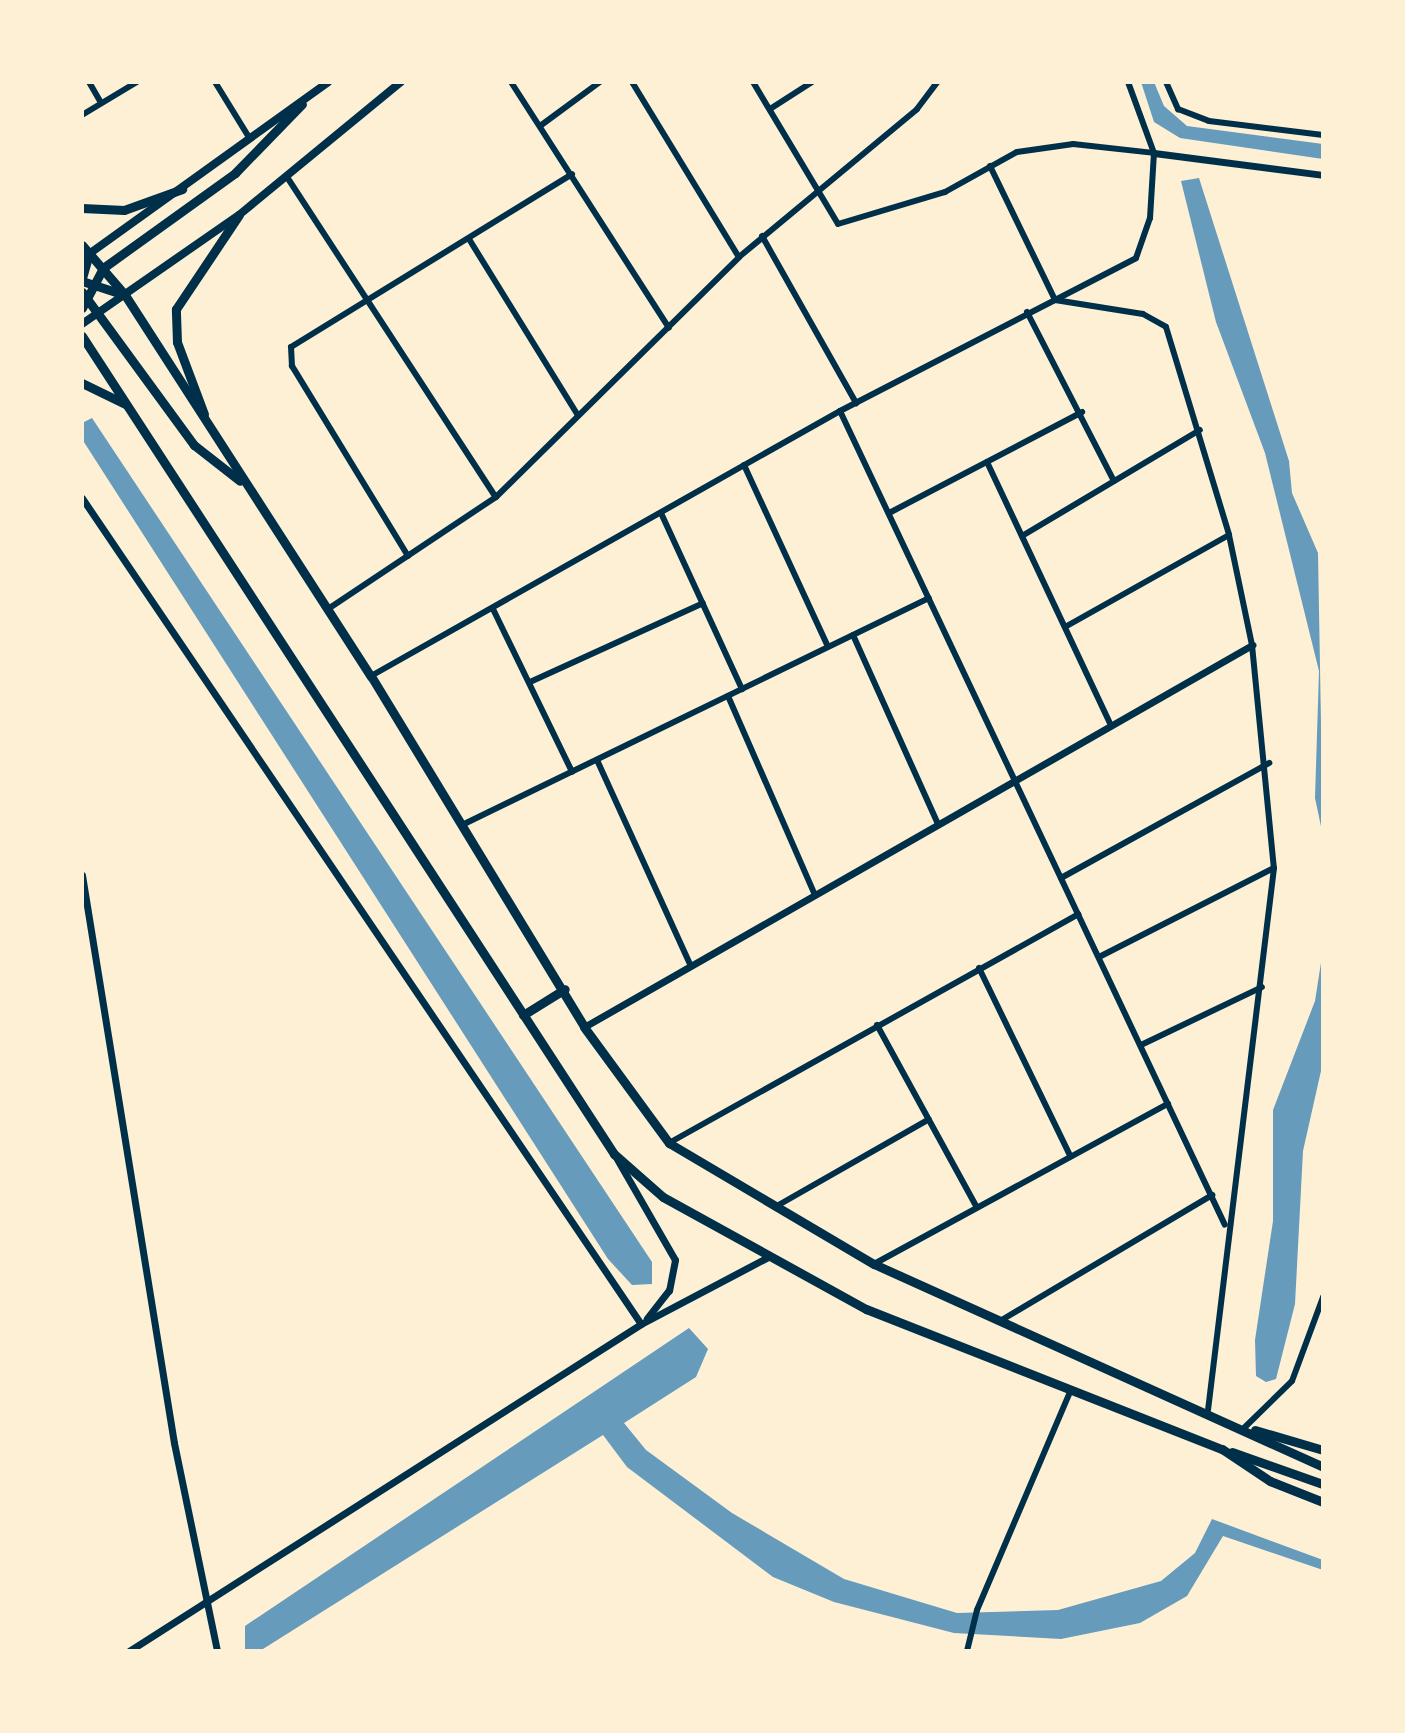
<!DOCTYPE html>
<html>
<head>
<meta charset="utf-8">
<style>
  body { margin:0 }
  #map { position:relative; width:1405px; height:1733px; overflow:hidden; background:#fdf0d5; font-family:Roboto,sans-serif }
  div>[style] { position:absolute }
  .water>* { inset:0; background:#669bbc }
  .minor>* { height:6px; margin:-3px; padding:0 3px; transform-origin:3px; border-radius:3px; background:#003049 }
  .tertiary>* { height:7px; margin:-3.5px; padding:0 3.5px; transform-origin:3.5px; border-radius:3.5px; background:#003049 }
  .secondary>* { height:8px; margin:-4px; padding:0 4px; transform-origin:4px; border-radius:4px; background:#003049 }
  .primary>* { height:9px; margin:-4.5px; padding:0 4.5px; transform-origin:4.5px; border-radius:4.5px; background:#003049 }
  span { translate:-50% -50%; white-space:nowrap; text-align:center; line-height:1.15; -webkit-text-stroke:8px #fdf0d5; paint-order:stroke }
  .frame { position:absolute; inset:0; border:84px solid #fdf0d5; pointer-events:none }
</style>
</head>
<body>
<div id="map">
  <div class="water">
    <i style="clip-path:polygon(1141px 82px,1154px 82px,1164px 106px,1187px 126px,1323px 144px,1323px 159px,1180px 138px,1154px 122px)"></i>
    <i style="clip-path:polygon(1199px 178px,1289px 461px,1292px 493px,1318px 553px,1323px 836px,1315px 798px,1319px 671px,1265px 453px,1216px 322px,1181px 181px)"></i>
    <i style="clip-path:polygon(92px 418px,652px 1262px,652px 1284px,632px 1285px,608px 1259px,82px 439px,82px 423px)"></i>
    <i style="clip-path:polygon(1323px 950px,1323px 1062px,1303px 1151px,1295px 1304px,1276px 1379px,1266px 1382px,1256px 1376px,1255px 1340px,1273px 1221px,1273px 1110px,1315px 1001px)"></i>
    <i style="clip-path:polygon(689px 1328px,708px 1349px,696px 1377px,624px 1423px,646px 1450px,732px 1513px,844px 1579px,957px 1613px,1058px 1610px,1161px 1581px,1195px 1553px,1212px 1519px,1323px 1560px,1323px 1570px,1223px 1536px,1187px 1596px,1140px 1623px,1061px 1639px,954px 1633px,834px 1602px,773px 1577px,627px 1467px,603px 1435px,263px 1649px,245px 1649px,245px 1626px)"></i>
  </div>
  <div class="minor">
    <i style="left:89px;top:82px;width:24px;rotate:60deg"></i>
    <i style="left:215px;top:82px;width:67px;rotate:58.4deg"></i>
    <i style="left:511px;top:82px;width:292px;rotate:57.3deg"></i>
    <i style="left:632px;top:82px;width:205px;rotate:58.6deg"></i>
    <i style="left:753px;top:82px;width:165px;rotate:59.1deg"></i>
    <i style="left:838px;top:224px;width:112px;rotate:-16.7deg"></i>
    <i style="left:945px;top:192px;width:82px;rotate:-29.1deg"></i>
    <i style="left:1017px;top:152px;width:57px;rotate:-8.1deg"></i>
    <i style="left:1073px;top:144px;width:81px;rotate:6.3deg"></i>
    <i style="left:1166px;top:82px;width:30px;rotate:66deg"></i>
    <i style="left:1178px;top:109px;width:33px;rotate:21deg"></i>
    <i style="left:1209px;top:121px;width:115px;rotate:7deg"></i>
    <i style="left:770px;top:109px;width:50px;rotate:-32.7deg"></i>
    <i style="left:82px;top:115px;width:64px;rotate:-31deg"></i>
    <i style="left:540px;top:126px;width:74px;rotate:-36.3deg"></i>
    <i style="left:990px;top:166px;width:149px;rotate:64.1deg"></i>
    <i style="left:1055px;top:300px;width:89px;rotate:9deg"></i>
    <i style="left:1143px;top:314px;width:26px;rotate:29deg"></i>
    <i style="left:1166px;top:327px;width:217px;rotate:73.1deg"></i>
    <i style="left:1229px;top:535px;width:112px;rotate:78.2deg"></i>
    <i style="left:1252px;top:645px;width:224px;rotate:84.4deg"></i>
    <i style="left:1274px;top:868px;width:546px;rotate:96.94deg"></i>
    <i style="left:287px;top:177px;width:382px;rotate:56.9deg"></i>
    <i style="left:762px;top:236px;width:192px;rotate:60.6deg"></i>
    <i style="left:469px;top:239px;width:206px;rotate:58.3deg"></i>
    <i style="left:1027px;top:312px;width:190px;rotate:62.8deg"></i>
    <i style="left:840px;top:411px;width:900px;rotate:64.69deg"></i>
    <i style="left:987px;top:462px;width:291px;rotate:64.8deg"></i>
    <i style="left:744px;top:465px;width:200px;rotate:65.2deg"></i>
    <i style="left:661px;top:513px;width:194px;rotate:65.3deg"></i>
    <i style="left:889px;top:513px;width:218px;rotate:-27.6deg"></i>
    <i style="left:1022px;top:536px;width:207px;rotate:-30.8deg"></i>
    <i style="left:408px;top:556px;width:223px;rotate:-121.4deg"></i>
    <i style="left:292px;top:366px;width:19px;rotate:-93deg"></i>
    <i style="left:291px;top:347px;width:330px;rotate:-31.6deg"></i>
    <i style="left:328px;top:609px;width:202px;rotate:-33.7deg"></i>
    <i style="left:496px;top:497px;width:342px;rotate:-44.6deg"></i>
    <i style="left:739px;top:257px;width:231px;rotate:-39.7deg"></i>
    <i style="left:917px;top:109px;width:34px;rotate:-53deg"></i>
    <i style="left:493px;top:609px;width:181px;rotate:64.1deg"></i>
    <i style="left:1065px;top:627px;width:188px;rotate:-29.3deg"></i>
    <i style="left:853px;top:635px;width:207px;rotate:65.8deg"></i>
    <i style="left:371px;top:676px;width:539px;rotate:-29.47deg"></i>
    <i style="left:840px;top:411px;width:333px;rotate:-27.3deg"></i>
    <i style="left:1136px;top:258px;width:42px;rotate:-70.7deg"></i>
    <i style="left:1150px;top:218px;width:65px;rotate:-86.5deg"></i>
    <i style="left:1154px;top:153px;width:76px;rotate:-110.1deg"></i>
    <i style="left:530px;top:682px;width:190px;rotate:-24.5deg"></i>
    <i style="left:728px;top:696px;width:217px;rotate:66.4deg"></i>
    <i style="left:597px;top:760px;width:226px;rotate:65.5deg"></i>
    <i style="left:462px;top:825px;width:519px;rotate:-25.92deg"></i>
    <i style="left:1061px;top:878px;width:238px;rotate:-28.9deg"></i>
    <i style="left:1099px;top:957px;width:196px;rotate:-27deg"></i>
    <i style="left:979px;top:968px;width:208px;rotate:64.1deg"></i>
    <i style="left:877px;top:1025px;width:206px;rotate:61.3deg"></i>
    <i style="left:1141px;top:1045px;width:134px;rotate:-25.6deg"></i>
    <i style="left:669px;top:1143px;width:469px;rotate:-29.2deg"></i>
    <i style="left:775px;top:1207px;width:177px;rotate:-29.7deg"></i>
    <i style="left:874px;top:1264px;width:335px;rotate:-28.6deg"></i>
    <i style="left:1000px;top:1321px;width:247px;rotate:-30.7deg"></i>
    <i style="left:1244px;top:1428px;width:67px;rotate:-44.4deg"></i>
    <i style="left:1292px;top:1381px;width:90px;rotate:-69.7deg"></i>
    <i style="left:967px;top:1651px;width:42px;rotate:-76.3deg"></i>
    <i style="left:977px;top:1610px;width:235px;rotate:-66.9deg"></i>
  </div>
  <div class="tertiary">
    <i style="left:1154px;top:153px;width:170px;rotate:7.4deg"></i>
    <i style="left:82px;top:498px;width:997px;rotate:55.91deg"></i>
    <i style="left:82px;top:875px;width:575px;rotate:80.8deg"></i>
    <i style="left:174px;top:1443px;width:212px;rotate:78.3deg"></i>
    <i style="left:584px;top:1027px;width:770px;rotate:-29.76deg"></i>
    <i style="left:617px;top:1159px;width:116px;rotate:60.1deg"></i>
    <i style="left:675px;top:1260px;width:31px;rotate:101deg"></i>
    <i style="left:669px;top:1290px;width:36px;rotate:128deg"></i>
    <i style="left:129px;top:1651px;width:608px;rotate:-32.57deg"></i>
    <i style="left:641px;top:1324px;width:144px;rotate:-27.8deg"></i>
  </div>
  <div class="secondary">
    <i style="left:82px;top:259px;width:303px;rotate:-35.7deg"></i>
    <i style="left:82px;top:324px;width:191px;rotate:-34.8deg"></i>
    <i style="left:239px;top:215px;width:210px;rotate:-39.4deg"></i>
  </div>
  <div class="primary">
    <i style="left:82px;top:208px;width:42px;rotate:2.7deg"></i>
    <i style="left:124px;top:210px;width:62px;rotate:-19.9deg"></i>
    <i style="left:82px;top:245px;width:66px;rotate:49.3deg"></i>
    <i style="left:125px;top:295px;width:454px;rotate:57.2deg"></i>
    <i style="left:371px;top:676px;width:411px;rotate:58.7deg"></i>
    <i style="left:584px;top:1027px;width:144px;rotate:53.8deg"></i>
    <i style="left:669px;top:1143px;width:238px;rotate:30.6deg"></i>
    <i style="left:874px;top:1264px;width:493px;rotate:24.3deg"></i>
    <i style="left:82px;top:278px;width:25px;rotate:-74deg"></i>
    <i style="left:82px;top:281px;width:45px;rotate:18deg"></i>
    <i style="left:82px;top:292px;width:190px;rotate:53.8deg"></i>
    <i style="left:194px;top:445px;width:58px;rotate:38deg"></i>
    <i style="left:82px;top:308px;width:45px;rotate:-62.3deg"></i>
    <i style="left:103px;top:268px;width:163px;rotate:-35.7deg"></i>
    <i style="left:235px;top:173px;width:96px;rotate:-45.8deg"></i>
    <i style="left:82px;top:336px;width:976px;rotate:56.96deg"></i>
    <i style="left:614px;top:1154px;width:65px;rotate:41.3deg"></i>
    <i style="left:663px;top:1197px;width:232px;rotate:28.9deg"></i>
    <i style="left:866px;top:1309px;width:383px;rotate:21.5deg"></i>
    <i style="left:1222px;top:1449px;width:58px;rotate:33.7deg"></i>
    <i style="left:1270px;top:1481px;width:57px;rotate:21.6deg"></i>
    <i style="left:82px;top:383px;width:48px;rotate:26deg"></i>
    <i style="left:204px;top:414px;width:77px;rotate:-110.6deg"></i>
    <i style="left:177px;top:342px;width:33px;rotate:-92deg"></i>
    <i style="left:176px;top:309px;width:113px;rotate:-56.2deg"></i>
    <i style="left:523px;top:1015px;width:49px;rotate:-31.8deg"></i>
    <i style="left:1255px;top:1430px;width:71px;rotate:16.4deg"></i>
    <i style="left:1232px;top:1452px;width:96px;rotate:19.4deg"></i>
  </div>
  <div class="frame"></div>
</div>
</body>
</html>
